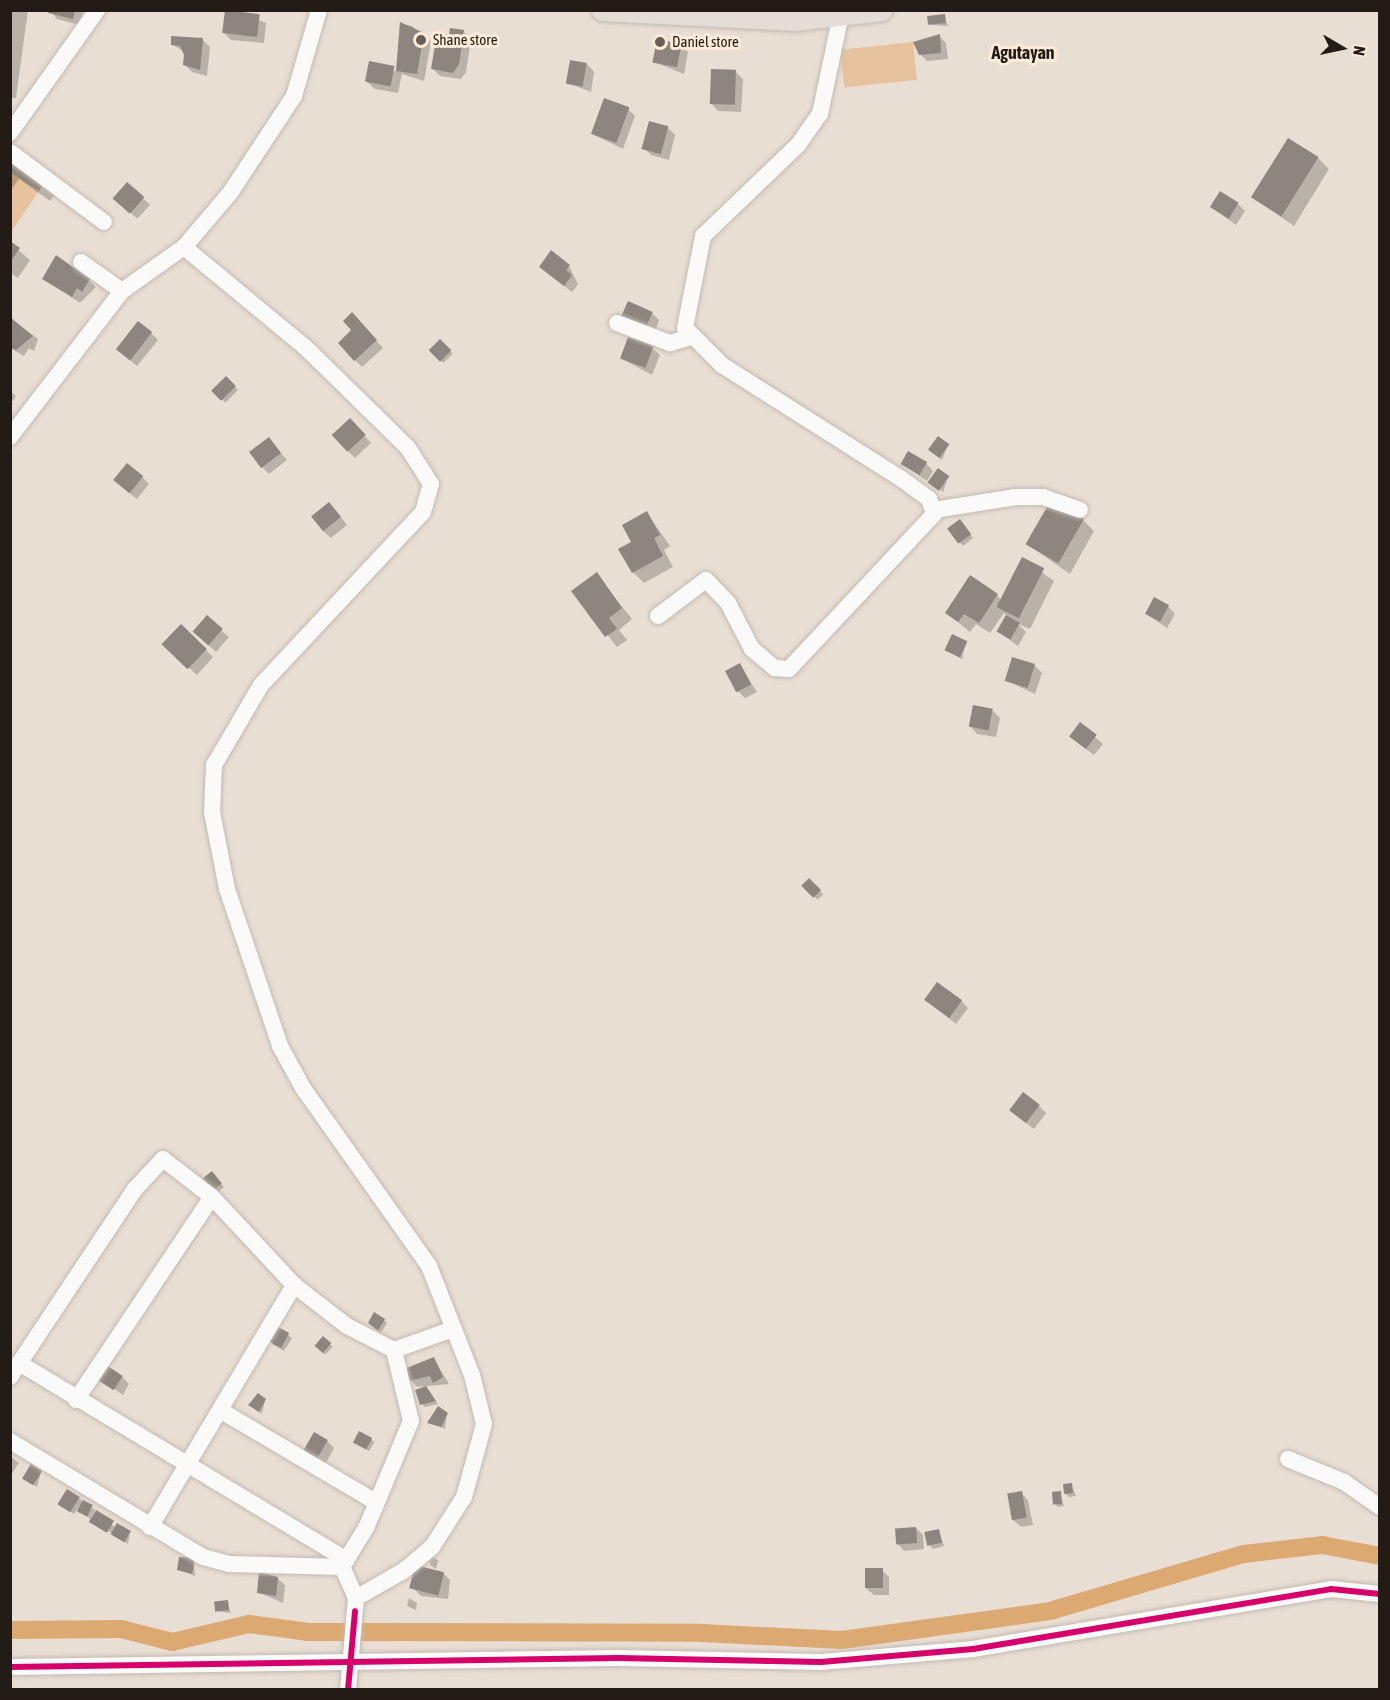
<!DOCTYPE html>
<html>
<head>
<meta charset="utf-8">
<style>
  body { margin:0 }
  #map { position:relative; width:1390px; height:1700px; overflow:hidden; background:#e9ded4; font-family:"Asap Condensed",sans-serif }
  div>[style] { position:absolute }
  .green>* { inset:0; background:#e7c29e; transform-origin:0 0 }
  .shadow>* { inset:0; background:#0003; transform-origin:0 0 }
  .canal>* { height:18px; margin:-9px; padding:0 9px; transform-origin:9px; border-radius:9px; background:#dca973 }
  .building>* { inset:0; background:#8d857e; transform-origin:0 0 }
  .roads { filter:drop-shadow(0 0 2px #c2bab2) drop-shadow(0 0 2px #c2bab2) }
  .minor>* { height:16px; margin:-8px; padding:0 8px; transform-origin:8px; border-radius:8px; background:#fcfaf9 }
  .major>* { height:21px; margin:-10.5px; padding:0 10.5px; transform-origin:10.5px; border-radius:10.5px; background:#e4ddd5 }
  .cycleway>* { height:6px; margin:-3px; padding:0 3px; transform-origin:3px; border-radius:3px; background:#d6006c }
  .dots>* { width:16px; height:16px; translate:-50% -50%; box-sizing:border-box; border:3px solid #feebd9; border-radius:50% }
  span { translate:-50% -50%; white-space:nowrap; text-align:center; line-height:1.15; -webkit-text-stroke:6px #feebd9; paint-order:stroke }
  .poi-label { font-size:15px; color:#231c16 }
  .left { translate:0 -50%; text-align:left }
  .quarter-label { font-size:18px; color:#231c16; font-weight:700 }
  .frame { position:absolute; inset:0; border:12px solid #231c16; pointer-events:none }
  .north { position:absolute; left:1312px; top:18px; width:60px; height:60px; -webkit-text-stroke:4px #feebd9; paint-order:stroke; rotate:99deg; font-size:16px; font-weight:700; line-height:24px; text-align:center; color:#231c16 }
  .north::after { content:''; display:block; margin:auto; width:21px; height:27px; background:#231c16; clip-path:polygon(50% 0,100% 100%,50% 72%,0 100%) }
</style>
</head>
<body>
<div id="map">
  <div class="green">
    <i style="left:913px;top:42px;width:38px;height:73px;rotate:84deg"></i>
    <i style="clip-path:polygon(11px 158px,45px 182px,11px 232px)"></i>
  </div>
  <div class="shadow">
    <i style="clip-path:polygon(10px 10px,28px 10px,16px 98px,10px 98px)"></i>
    <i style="clip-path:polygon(50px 10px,83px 10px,80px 25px,57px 19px)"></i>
    <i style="clip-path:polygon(235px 10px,266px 23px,264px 43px,231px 40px,224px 33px)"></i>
    <i style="clip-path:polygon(944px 16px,948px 26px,930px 25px)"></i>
    <i style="clip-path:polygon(402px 24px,412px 26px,431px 42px,424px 81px,402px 74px,398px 93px,375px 89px,367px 82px,397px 70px)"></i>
    <i style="clip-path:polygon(464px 32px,471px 39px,466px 72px,461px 79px,440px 76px,433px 69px)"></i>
    <i style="clip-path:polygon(939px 36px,946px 43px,948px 59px,927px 61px,920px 54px)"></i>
    <i style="clip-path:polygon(203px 40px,210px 47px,207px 76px,192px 72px,184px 64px,184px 52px,172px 44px)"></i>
    <i style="clip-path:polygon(681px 45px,688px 52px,684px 74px,654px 62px)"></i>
    <i style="clip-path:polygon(587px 64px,594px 72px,591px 92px,568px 83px)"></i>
    <i style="clip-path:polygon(736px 72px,743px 79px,741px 112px,718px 111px,711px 103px)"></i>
    <i style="clip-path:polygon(628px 109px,635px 116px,623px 149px,592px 134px)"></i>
    <i style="clip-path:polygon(667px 127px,675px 135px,669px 160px,651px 155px,644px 148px)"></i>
    <i style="clip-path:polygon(1318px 158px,1329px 169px,1294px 226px,1253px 198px)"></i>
    <i style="clip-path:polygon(10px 160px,55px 194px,50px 201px,19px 179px,10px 191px)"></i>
    <i style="left:127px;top:184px;width:31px;height:19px;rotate:42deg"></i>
    <i style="clip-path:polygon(1238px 204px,1245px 211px,1236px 225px,1211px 207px)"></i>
    <i style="clip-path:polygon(10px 243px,30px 260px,18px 278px,10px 273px)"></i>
    <i style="clip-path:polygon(569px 266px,578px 284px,572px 292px,548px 273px)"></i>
    <i style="clip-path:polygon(44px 279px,89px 280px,96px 287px,80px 303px)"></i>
    <i style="clip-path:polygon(652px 313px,659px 320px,654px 334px,631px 325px)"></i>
    <i style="clip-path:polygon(10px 318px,38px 339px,34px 351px,29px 348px,24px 356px,10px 348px)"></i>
    <i style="clip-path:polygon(359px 322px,383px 348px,362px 367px,355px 360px)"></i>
    <i style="clip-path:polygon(151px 333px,158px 340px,137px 366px,125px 356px)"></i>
    <i style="left:440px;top:341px;width:18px;height:13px;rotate:45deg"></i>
    <i style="clip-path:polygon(652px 348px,660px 355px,652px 375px,622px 359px)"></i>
    <i style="left:226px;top:378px;width:17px;height:18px;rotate:45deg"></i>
    <i style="clip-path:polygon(10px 391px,16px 396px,10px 405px)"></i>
    <i style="clip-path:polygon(357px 427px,371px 443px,355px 458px,348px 451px)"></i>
    <i style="clip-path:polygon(269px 439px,287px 460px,269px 474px,262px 467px)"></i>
    <i style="clip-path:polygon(948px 445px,942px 460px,933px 453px)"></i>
    <i style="clip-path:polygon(926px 463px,933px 471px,927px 481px,902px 464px)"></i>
    <i style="clip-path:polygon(142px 477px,149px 484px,137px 499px,122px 487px)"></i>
    <i style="clip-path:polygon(948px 477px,943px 492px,933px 485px)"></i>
    <i style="clip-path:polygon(336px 511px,347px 525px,331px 538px,323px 531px)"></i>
    <i style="clip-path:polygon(647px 513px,670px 546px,664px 550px,673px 567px,644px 583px,633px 572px,633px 542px)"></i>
    <i style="clip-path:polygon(1083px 520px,1094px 531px,1070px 574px,1027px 544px)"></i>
    <i style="clip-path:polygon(962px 524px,973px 538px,963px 546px,949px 529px)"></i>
    <i style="clip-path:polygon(1023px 559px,1054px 581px,1030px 629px,1018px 624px,1026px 632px,1018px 646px,999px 632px,1007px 616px,1004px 613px,990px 633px,976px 624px,970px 632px,947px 613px,997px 595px,1001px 600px)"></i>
    <i style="clip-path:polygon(596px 574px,632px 619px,619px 630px,627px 640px,617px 647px,573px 591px)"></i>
    <i style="clip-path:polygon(1168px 606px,1175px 614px,1167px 628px,1146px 614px)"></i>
    <i style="clip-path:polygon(221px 630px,229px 637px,216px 652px,202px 639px)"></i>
    <i style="clip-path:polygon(966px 642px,962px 659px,946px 650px)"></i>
    <i style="clip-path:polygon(206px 650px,213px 657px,197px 675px,172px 652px)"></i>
    <i style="clip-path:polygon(739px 665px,757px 692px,745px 698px,738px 691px)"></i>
    <i style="clip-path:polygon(1034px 665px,1042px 673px,1035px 694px,1007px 681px)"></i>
    <i style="clip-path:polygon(992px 710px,1000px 718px,996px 737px,977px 734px,970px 726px)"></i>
    <i style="clip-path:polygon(1080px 724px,1103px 744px,1094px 755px,1078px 743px)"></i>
    <i style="left:809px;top:880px;width:20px;height:8px;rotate:45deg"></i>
    <i style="clip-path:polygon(926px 1000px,961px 1001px,968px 1008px,956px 1024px)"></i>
    <i style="clip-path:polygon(1039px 1106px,1046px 1113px,1034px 1129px,1018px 1117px)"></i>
    <i style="clip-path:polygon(212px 1173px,224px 1187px,216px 1194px)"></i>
    <i style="clip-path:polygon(384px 1320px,387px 1323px,381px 1333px,373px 1326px)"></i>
    <i style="clip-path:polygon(277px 1328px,292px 1338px,284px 1351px,272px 1344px)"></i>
    <i style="left:323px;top:1338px;width:13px;height:11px;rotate:42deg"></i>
    <i style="clip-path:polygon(434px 1359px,449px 1384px,417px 1387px,410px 1380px)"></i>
    <i style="clip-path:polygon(122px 1377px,129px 1384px,123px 1395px,99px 1378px)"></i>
    <i style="clip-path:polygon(429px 1391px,438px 1404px,425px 1407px,422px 1404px)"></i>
    <i style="clip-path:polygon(265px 1400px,262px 1414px,253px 1408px)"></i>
    <i style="clip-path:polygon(447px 1414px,445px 1429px,429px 1422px)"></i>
    <i style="left:360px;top:1433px;width:17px;height:11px;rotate:31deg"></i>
    <i style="clip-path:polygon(327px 1441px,334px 1448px,322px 1470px,310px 1462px)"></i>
    <i style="clip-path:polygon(10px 1456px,19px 1463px,11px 1475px,10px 1475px)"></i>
    <i style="clip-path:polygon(41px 1472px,37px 1487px,24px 1479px)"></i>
    <i style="clip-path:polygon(1071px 1484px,1076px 1496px,1069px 1497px,1066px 1494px)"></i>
    <i style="clip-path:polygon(1021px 1493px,1028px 1500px,1033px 1525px,1021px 1527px,1013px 1520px)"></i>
    <i style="clip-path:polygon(1060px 1493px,1064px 1506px,1058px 1507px,1055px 1504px)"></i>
    <i style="clip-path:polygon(79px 1498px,95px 1510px,91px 1517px,130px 1532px,128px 1544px,77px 1510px,74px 1514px,62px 1507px)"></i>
    <i style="clip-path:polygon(916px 1528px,923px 1535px,924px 1549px,904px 1551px,897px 1543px)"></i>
    <i style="clip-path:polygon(939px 1531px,944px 1546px,933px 1549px,929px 1545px)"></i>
    <i style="clip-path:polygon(431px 1556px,438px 1560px,436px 1569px,430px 1565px)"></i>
    <i style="clip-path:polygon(194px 1560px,195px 1576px,179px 1569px)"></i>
    <i style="clip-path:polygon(882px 1570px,889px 1577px,889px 1595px,874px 1595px,866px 1588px)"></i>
    <i style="clip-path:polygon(443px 1573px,450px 1580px,448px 1599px,421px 1596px,414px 1589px)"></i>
    <i style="clip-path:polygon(277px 1578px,285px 1585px,283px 1603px,258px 1592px)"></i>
    <i style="clip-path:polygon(409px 1598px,417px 1603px,416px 1610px,407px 1606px)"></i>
    <i style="clip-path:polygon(227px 1602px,231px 1613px,215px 1611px,215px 1603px)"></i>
  </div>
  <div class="canal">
    <i style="left:10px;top:1630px;width:111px;rotate:-0.5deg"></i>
    <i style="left:121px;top:1629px;width:53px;rotate:14.3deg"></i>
    <i style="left:172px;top:1642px;width:79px;rotate:-13.2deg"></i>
    <i style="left:249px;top:1624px;width:60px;rotate:7.7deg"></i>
    <i style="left:308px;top:1632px;width:394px;rotate:0.1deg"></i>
    <i style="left:702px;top:1633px;width:140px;rotate:2.9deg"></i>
    <i style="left:842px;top:1640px;width:210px;rotate:-7.9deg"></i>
    <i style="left:1050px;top:1611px;width:202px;rotate:-16.4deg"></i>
    <i style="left:1244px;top:1554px;width:79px;rotate:-6.6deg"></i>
    <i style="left:1322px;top:1545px;width:59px;rotate:10.7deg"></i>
  </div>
  <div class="building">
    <i style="clip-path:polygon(49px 10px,75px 10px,73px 19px,48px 13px)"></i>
    <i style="left:225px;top:10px;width:35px;height:23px;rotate:7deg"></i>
    <i style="left:945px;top:14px;width:9px;height:18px;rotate:84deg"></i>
    <i style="clip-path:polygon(400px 22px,424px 33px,417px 74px,396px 71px)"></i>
    <i style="clip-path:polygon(450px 28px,464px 30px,459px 64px,453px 73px,431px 69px,437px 33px,449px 35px)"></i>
    <i style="clip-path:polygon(940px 34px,941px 53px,919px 55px,913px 42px)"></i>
    <i style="clip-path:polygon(171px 36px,203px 38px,200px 70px,183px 65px,184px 55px,180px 46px,171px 45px)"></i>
    <i style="left:657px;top:39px;width:25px;height:24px;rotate:11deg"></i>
    <i style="left:570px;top:60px;width:17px;height:24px;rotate:10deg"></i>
    <i style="left:369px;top:61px;width:26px;height:21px;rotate:11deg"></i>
    <i style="left:711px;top:69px;width:25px;height:35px;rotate:2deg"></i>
    <i style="left:604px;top:98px;width:27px;height:38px;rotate:20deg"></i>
    <i style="left:649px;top:121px;width:20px;height:29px;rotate:15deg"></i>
    <i style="left:1288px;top:138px;width:36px;height:70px;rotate:32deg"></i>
    <i style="clip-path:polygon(10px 158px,45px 182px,39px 191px,10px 172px)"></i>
    <i style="left:127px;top:182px;width:23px;height:22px;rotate:41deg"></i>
    <i style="left:1220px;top:191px;width:22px;height:19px;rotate:32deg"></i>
    <i style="clip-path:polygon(10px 241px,20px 248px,10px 262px)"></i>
    <i style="clip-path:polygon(551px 250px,570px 265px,566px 270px,572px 275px,564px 286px,539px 267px)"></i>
    <i style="clip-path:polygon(56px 255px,90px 279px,82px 292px,77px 288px,72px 297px,42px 279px)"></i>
    <i style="left:628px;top:301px;width:27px;height:18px;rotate:24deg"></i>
    <i style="clip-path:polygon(352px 312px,377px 340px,354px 361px,338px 343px,351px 330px,343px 321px)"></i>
    <i style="clip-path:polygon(10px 317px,33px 336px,16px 350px,10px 347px)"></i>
    <i style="left:138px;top:321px;width:18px;height:36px;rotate:38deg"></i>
    <i style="left:628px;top:337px;width:27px;height:23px;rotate:20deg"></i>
    <i style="left:440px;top:339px;width:16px;height:16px;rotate:45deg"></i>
    <i style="left:226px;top:376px;width:14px;height:21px;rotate:45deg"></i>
    <i style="left:350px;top:418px;width:23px;height:25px;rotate:47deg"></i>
    <i style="left:938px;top:436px;width:14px;height:17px;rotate:36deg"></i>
    <i style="left:269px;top:437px;width:20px;height:25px;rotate:53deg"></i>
    <i style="left:908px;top:451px;width:22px;height:15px;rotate:30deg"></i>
    <i style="left:127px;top:463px;width:21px;height:22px;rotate:39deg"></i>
    <i style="left:938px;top:468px;width:14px;height:18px;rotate:36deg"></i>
    <i style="left:1051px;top:500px;width:38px;height:51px;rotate:30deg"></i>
    <i style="left:329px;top:502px;width:19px;height:23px;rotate:51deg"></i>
    <i style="clip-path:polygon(647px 511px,660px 535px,654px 538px,663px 556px,632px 573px,618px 549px,631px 542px,622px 525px)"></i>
    <i style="left:960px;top:519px;width:19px;height:16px;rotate:54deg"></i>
    <i style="left:1022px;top:557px;width:25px;height:56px;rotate:27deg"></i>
    <i style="clip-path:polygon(597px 572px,622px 608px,609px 618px,617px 629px,605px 637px,571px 591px)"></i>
    <i style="clip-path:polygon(970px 575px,998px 594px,979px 623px,964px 614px,958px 622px,945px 613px)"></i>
    <i style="left:1154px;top:597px;width:17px;height:19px;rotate:28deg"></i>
    <i style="left:207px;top:615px;width:21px;height:22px;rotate:41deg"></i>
    <i style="left:1006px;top:615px;width:16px;height:19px;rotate:30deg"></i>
    <i style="left:181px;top:624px;width:36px;height:28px;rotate:44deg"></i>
    <i style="left:952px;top:634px;width:17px;height:18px;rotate:25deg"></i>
    <i style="left:1012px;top:657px;width:24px;height:25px;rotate:17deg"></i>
    <i style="left:740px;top:663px;width:24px;height:17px;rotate:62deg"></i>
    <i style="left:973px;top:705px;width:20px;height:22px;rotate:11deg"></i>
    <i style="left:1080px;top:722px;width:21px;height:18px;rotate:37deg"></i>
    <i style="left:809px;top:878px;width:17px;height:11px;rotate:45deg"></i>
    <i style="left:937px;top:982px;width:31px;height:22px;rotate:36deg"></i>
    <i style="left:1023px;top:1092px;width:21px;height:23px;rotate:37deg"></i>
    <i style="left:212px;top:1171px;width:16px;height:12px;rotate:52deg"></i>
    <i style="clip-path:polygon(374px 1312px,385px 1319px,378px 1331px,368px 1323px)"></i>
    <i style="left:276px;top:1326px;width:15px;height:17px;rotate:28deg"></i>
    <i style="left:323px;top:1336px;width:11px;height:13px;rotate:41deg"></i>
    <i style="clip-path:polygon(434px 1357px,443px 1377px,433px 1383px,430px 1376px,408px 1381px,404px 1369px)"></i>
    <i style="left:106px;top:1365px;width:20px;height:17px;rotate:33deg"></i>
    <i style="clip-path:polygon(426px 1386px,436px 1401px,420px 1405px,415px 1390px)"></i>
    <i style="clip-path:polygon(258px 1393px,266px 1399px,259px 1412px,248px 1405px)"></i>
    <i style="clip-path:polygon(438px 1406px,448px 1413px,441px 1427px,427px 1423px)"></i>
    <i style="left:359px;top:1431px;width:15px;height:13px;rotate:28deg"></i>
    <i style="left:314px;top:1432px;width:16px;height:26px;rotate:30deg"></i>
    <i style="left:31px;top:1464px;width:13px;height:17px;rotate:32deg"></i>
    <i style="left:1072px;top:1483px;width:10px;height:9px;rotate:84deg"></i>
    <i style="left:67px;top:1489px;width:15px;height:18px;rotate:32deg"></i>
    <i style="left:1022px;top:1491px;width:27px;height:15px;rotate:80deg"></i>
    <i style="left:1061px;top:1491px;width:13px;height:9px;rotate:86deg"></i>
    <i style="left:83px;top:1500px;width:11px;height:13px;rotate:27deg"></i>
    <i style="left:96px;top:1510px;width:21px;height:14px;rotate:31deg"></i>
    <i style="left:117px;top:1523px;width:16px;height:13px;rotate:30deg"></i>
    <i style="left:916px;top:1527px;width:16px;height:21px;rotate:86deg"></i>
    <i style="left:939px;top:1529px;width:14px;height:15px;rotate:78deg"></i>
    <i style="clip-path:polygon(179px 1557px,195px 1558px,192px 1574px,177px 1570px)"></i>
    <i style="left:415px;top:1565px;width:30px;height:24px;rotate:14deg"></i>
    <i style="left:865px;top:1568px;width:18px;height:20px"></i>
    <i style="clip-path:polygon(259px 1572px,278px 1577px,276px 1596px,257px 1593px)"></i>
    <i style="left:228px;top:1600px;width:10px;height:14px;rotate:84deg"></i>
  </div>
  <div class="roads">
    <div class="minor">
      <i style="left:319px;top:10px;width:90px;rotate:106.2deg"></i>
      <i style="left:294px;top:96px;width:116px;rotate:123.4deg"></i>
      <i style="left:230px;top:193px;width:71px;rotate:130.4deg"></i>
      <i style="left:184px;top:247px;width:157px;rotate:39.6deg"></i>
      <i style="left:305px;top:347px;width:144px;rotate:44.4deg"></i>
      <i style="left:408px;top:448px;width:43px;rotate:57.4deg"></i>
      <i style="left:431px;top:484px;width:29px;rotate:106deg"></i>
      <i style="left:423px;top:512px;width:237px;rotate:133.1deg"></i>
      <i style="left:261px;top:685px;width:93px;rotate:120.4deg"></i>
      <i style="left:214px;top:765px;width:47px;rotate:92.4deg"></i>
      <i style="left:212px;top:812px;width:78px;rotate:79deg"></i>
      <i style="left:227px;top:889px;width:166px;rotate:71.3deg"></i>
      <i style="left:280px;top:1046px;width:48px;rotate:61.3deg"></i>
      <i style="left:303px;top:1088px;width:218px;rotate:54.7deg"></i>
      <i style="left:429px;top:1266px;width:117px;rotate:68.5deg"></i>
      <i style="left:472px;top:1375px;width:50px;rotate:76.2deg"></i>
      <i style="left:484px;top:1424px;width:76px;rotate:105.3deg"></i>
      <i style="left:464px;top:1497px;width:59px;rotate:122.6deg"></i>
      <i style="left:432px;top:1547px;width:38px;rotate:140deg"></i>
      <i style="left:403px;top:1571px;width:54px;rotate:150.1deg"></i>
      <i style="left:356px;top:1598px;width:92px;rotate:95deg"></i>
      <i style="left:10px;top:133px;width:151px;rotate:-54.7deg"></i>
      <i style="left:10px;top:152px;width:117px;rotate:36.7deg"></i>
      <i style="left:81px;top:262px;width:50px;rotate:35.3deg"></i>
      <i style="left:122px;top:291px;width:76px;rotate:-35.4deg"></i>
      <i style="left:617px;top:323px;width:57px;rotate:20.7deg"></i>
      <i style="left:670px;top:343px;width:22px;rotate:-16deg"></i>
      <i style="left:10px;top:437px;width:184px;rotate:-52.5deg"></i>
      <i style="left:934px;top:510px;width:83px;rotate:-9deg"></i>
      <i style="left:1016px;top:497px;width:27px"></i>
      <i style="left:1043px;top:497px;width:39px;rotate:19deg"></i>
      <i style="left:658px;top:616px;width:60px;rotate:-36.9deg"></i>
      <i style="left:706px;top:580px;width:32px;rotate:46deg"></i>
      <i style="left:728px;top:603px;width:52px;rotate:62.4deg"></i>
      <i style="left:752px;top:649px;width:30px;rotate:40deg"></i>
      <i style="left:775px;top:668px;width:14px;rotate:4deg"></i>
      <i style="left:789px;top:669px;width:212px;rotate:-46.9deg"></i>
      <i style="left:934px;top:514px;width:16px;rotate:-108deg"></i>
      <i style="left:929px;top:499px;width:36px;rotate:-144deg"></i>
      <i style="left:900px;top:478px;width:211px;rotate:-147.6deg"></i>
      <i style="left:722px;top:365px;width:52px;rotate:-135deg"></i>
      <i style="left:685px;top:328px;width:94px;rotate:-78.9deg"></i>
      <i style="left:703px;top:236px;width:132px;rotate:-43.8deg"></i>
      <i style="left:798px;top:145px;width:38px;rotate:-55deg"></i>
      <i style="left:820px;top:114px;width:102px;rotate:-78.1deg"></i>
      <i style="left:19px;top:1363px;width:380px;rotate:31deg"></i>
      <i style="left:10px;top:1377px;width:226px;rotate:-56.4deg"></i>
      <i style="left:135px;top:1189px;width:41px;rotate:-47deg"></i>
      <i style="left:163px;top:1159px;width:62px;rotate:37.8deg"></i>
      <i style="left:212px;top:1197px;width:120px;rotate:47deg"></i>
      <i style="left:294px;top:1285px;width:67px;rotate:37.7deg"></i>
      <i style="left:347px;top:1326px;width:53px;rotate:27.1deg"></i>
      <i style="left:394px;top:1350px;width:63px;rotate:-19.6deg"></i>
      <i style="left:76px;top:1400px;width:244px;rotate:-56.2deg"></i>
      <i style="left:223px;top:1412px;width:175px;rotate:30.5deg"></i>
      <i style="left:10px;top:1441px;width:225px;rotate:31deg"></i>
      <i style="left:203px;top:1557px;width:28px;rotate:15deg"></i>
      <i style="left:230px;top:1564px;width:112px;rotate:1.5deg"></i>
      <i style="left:1288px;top:1459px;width:61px;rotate:22.3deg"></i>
      <i style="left:1344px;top:1482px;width:44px;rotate:34.8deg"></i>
      <i style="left:150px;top:1527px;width:282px;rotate:-59.2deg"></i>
      <i style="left:356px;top:1598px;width:34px;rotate:-114deg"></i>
      <i style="left:342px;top:1567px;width:48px;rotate:-58.6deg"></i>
      <i style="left:367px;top:1526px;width:114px;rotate:-67.3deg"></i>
      <i style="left:411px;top:1421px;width:73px;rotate:-103.5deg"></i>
      <i style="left:10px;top:1667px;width:608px;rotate:-0.85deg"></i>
      <i style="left:618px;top:1658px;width:203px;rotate:1.1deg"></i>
      <i style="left:821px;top:1662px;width:153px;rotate:-4.9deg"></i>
      <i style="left:973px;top:1649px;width:363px;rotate:-9.5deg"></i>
      <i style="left:1331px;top:1589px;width:49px;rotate:5.8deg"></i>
    </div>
    <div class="major">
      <i style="left:602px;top:10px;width:193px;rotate:3deg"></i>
      <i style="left:795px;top:20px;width:87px;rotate:-6.6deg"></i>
    </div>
  </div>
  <div class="cycleway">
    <i style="left:10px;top:1667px;width:608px;rotate:-0.85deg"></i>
    <i style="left:618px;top:1658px;width:203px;rotate:1.1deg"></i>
    <i style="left:821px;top:1662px;width:153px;rotate:-4.9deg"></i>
    <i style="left:973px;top:1649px;width:363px;rotate:-9.5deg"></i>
    <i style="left:1331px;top:1589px;width:49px;rotate:5.8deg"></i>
    <i style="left:348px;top:1690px;width:79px;rotate:-84.9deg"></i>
  </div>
  <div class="dots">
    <i style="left:421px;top:40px;background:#686058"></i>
    <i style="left:660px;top:42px;background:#686058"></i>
  </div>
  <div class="poi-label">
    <span class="left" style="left:433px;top:40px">Shane store</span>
    <span class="left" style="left:672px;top:42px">Daniel store</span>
  </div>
  <div class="quarter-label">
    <span style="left:1023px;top:53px">Agutayan</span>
  </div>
  <div class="frame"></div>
  <div class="north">N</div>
</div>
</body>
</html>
